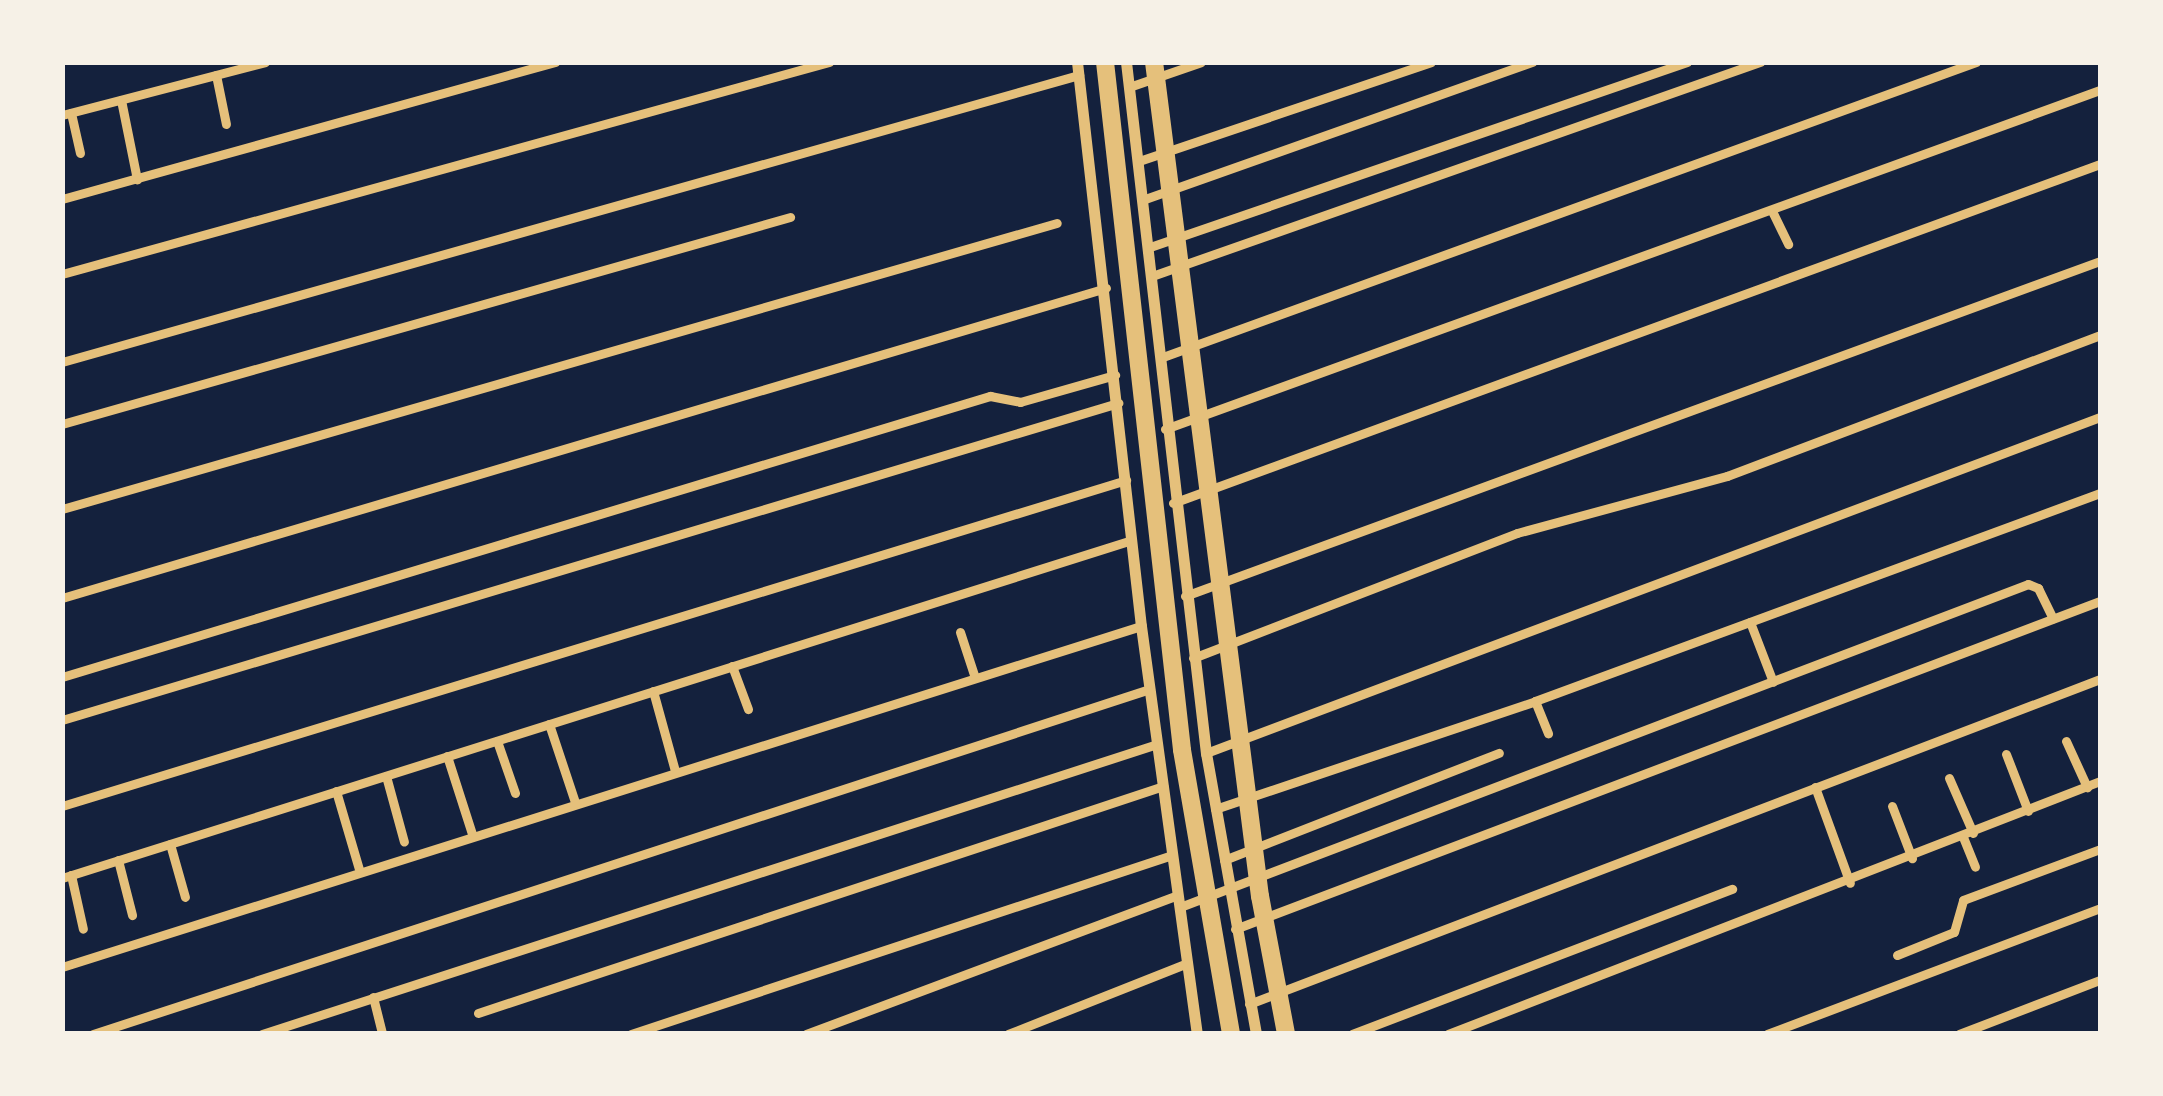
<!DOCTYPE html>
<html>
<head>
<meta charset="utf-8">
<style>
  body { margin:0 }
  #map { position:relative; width:2163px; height:1096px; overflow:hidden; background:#14213d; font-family:"Space Grotesk",sans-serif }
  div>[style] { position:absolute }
  .minor>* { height:9px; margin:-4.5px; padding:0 4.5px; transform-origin:4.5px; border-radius:4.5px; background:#e5c07b }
  .tertiary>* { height:11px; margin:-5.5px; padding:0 5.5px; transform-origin:5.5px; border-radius:5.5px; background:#e5c07b }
  .motorway>* { height:18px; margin:-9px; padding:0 9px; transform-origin:9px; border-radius:9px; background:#e5c07b }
  span { translate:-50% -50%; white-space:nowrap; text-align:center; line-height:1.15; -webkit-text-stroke:8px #f6f1e7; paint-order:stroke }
  .frame { position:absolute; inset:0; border:65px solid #f6f1e7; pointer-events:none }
</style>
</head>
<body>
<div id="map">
  <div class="minor">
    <i style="left:216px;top:75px;width:50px;rotate:78.5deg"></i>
    <i style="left:1129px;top:87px;width:76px;rotate:-19.1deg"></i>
    <i style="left:121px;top:100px;width:81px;rotate:78.6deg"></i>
    <i style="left:71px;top:113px;width:41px;rotate:77.3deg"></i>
    <i style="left:62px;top:115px;width:210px;rotate:-14.6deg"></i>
    <i style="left:1139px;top:161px;width:308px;rotate:-18.7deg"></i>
    <i style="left:62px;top:199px;width:512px;rotate:-15.53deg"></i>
    <i style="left:1145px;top:199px;width:411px;rotate:-19.5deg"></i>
    <i style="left:1772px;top:211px;width:37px;rotate:64deg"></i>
    <i style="left:1150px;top:247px;width:568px;rotate:-19.01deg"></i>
    <i style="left:62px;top:274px;width:796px;rotate:-15.45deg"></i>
    <i style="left:1152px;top:276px;width:645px;rotate:-19.39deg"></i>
    <i style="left:1160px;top:358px;width:868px;rotate:-19.94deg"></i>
    <i style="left:62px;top:362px;width:1057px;rotate:-15.76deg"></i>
    <i style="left:62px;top:424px;width:757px;rotate:-15.87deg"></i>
    <i style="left:1165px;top:429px;width:995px;rotate:-19.93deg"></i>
    <i style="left:1173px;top:503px;width:987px;rotate:-20.09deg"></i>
    <i style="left:62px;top:509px;width:1035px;rotate:-16.04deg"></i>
    <i style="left:1185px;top:596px;width:974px;rotate:-20.11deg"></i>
    <i style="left:62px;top:598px;width:1089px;rotate:-16.54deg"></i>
    <i style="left:1750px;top:622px;width:64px;rotate:69deg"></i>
    <i style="left:960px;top:632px;width:48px;rotate:71.9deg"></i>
    <i style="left:1193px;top:658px;width:347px;rotate:-21.1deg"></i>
    <i style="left:1517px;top:533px;width:218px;rotate:-15.2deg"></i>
    <i style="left:1727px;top:476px;width:399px;rotate:-20.7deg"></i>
    <i style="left:732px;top:666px;width:46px;rotate:69.6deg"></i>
    <i style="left:62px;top:677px;width:970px;rotate:-16.85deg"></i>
    <i style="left:990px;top:396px;width:31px;rotate:11deg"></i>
    <i style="left:1020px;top:402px;width:99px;rotate:-15.9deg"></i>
    <i style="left:653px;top:691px;width:83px;rotate:74.6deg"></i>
    <i style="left:1535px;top:701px;width:35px;rotate:68deg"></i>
    <i style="left:62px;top:720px;width:1103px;rotate:-16.71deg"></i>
    <i style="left:549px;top:724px;width:82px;rotate:71.6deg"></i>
    <i style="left:497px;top:741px;width:55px;rotate:70.9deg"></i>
    <i style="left:2066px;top:741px;width:51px;rotate:65.5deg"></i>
    <i style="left:1206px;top:753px;width:955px;rotate:-20.6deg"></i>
    <i style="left:2006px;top:754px;width:61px;rotate:68.9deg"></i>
    <i style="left:447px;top:756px;width:82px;rotate:72.2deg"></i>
    <i style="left:386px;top:776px;width:68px;rotate:74.7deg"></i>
    <i style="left:1949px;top:778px;width:60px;rotate:66.4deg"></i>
    <i style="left:1815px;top:787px;width:102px;rotate:70deg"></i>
    <i style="left:336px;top:791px;width:81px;rotate:73.6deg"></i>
    <i style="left:62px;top:806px;width:1113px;rotate:-17.03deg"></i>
    <i style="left:1892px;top:806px;width:56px;rotate:69deg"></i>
    <i style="left:1215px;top:809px;width:338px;rotate:-18.6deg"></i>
    <i style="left:1535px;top:701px;width:602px;rotate:-20.21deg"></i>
    <i style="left:1963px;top:837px;width:32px;rotate:68deg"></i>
    <i style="left:170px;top:844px;width:55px;rotate:74.2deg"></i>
    <i style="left:118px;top:860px;width:57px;rotate:75.7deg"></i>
    <i style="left:1224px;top:860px;width:295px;rotate:-21.3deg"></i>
    <i style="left:71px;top:875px;width:55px;rotate:77.5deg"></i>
    <i style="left:62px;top:878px;width:1122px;rotate:-17.53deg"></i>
    <i style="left:1180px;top:907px;width:907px;rotate:-20.85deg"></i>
    <i style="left:2028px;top:584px;width:11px;rotate:22deg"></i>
    <i style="left:2038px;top:588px;width:34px;rotate:64deg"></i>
    <i style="left:1235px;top:929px;width:925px;rotate:-20.77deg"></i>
    <i style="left:1897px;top:955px;width:61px;rotate:-22deg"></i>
    <i style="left:1954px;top:932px;width:33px;rotate:-74deg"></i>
    <i style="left:1963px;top:900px;width:146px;rotate:-20.4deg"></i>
    <i style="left:62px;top:967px;width:1132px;rotate:-17.54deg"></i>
    <i style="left:373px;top:997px;width:38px;rotate:76deg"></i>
    <i style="left:1249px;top:1004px;width:911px;rotate:-20.9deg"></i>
    <i style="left:478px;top:1013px;width:722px;rotate:-18.33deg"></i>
    <i style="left:93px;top:1034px;width:1112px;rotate:-18.08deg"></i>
    <i style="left:262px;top:1034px;width:941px;rotate:-17.95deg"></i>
    <i style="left:631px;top:1034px;width:570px;rotate:-18.31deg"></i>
    <i style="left:806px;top:1034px;width:397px;rotate:-20.5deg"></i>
    <i style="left:1008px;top:1034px;width:193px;rotate:-21.6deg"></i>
    <i style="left:1352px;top:1034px;width:407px;rotate:-20.9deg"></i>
    <i style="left:1448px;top:1034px;width:699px;rotate:-21.21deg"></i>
    <i style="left:1767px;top:1034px;width:356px;rotate:-20.7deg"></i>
    <i style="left:1959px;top:1034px;width:151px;rotate:-21deg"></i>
  </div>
  <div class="tertiary">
    <i style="left:1077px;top:62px;width:568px;rotate:83.53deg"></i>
    <i style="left:1141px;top:626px;width:412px;rotate:82.2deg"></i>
    <i style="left:1126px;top:62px;width:696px;rotate:83.4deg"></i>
    <i style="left:1206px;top:753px;width:285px;rotate:79.9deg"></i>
  </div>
  <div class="motorway">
    <i style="left:1105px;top:62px;width:692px;rotate:83.61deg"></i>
    <i style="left:1182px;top:750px;width:288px;rotate:80.2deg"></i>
    <i style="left:1154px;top:62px;width:841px;rotate:82.76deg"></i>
    <i style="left:1260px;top:896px;width:140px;rotate:79.3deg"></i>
  </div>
  <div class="frame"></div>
</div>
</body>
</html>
